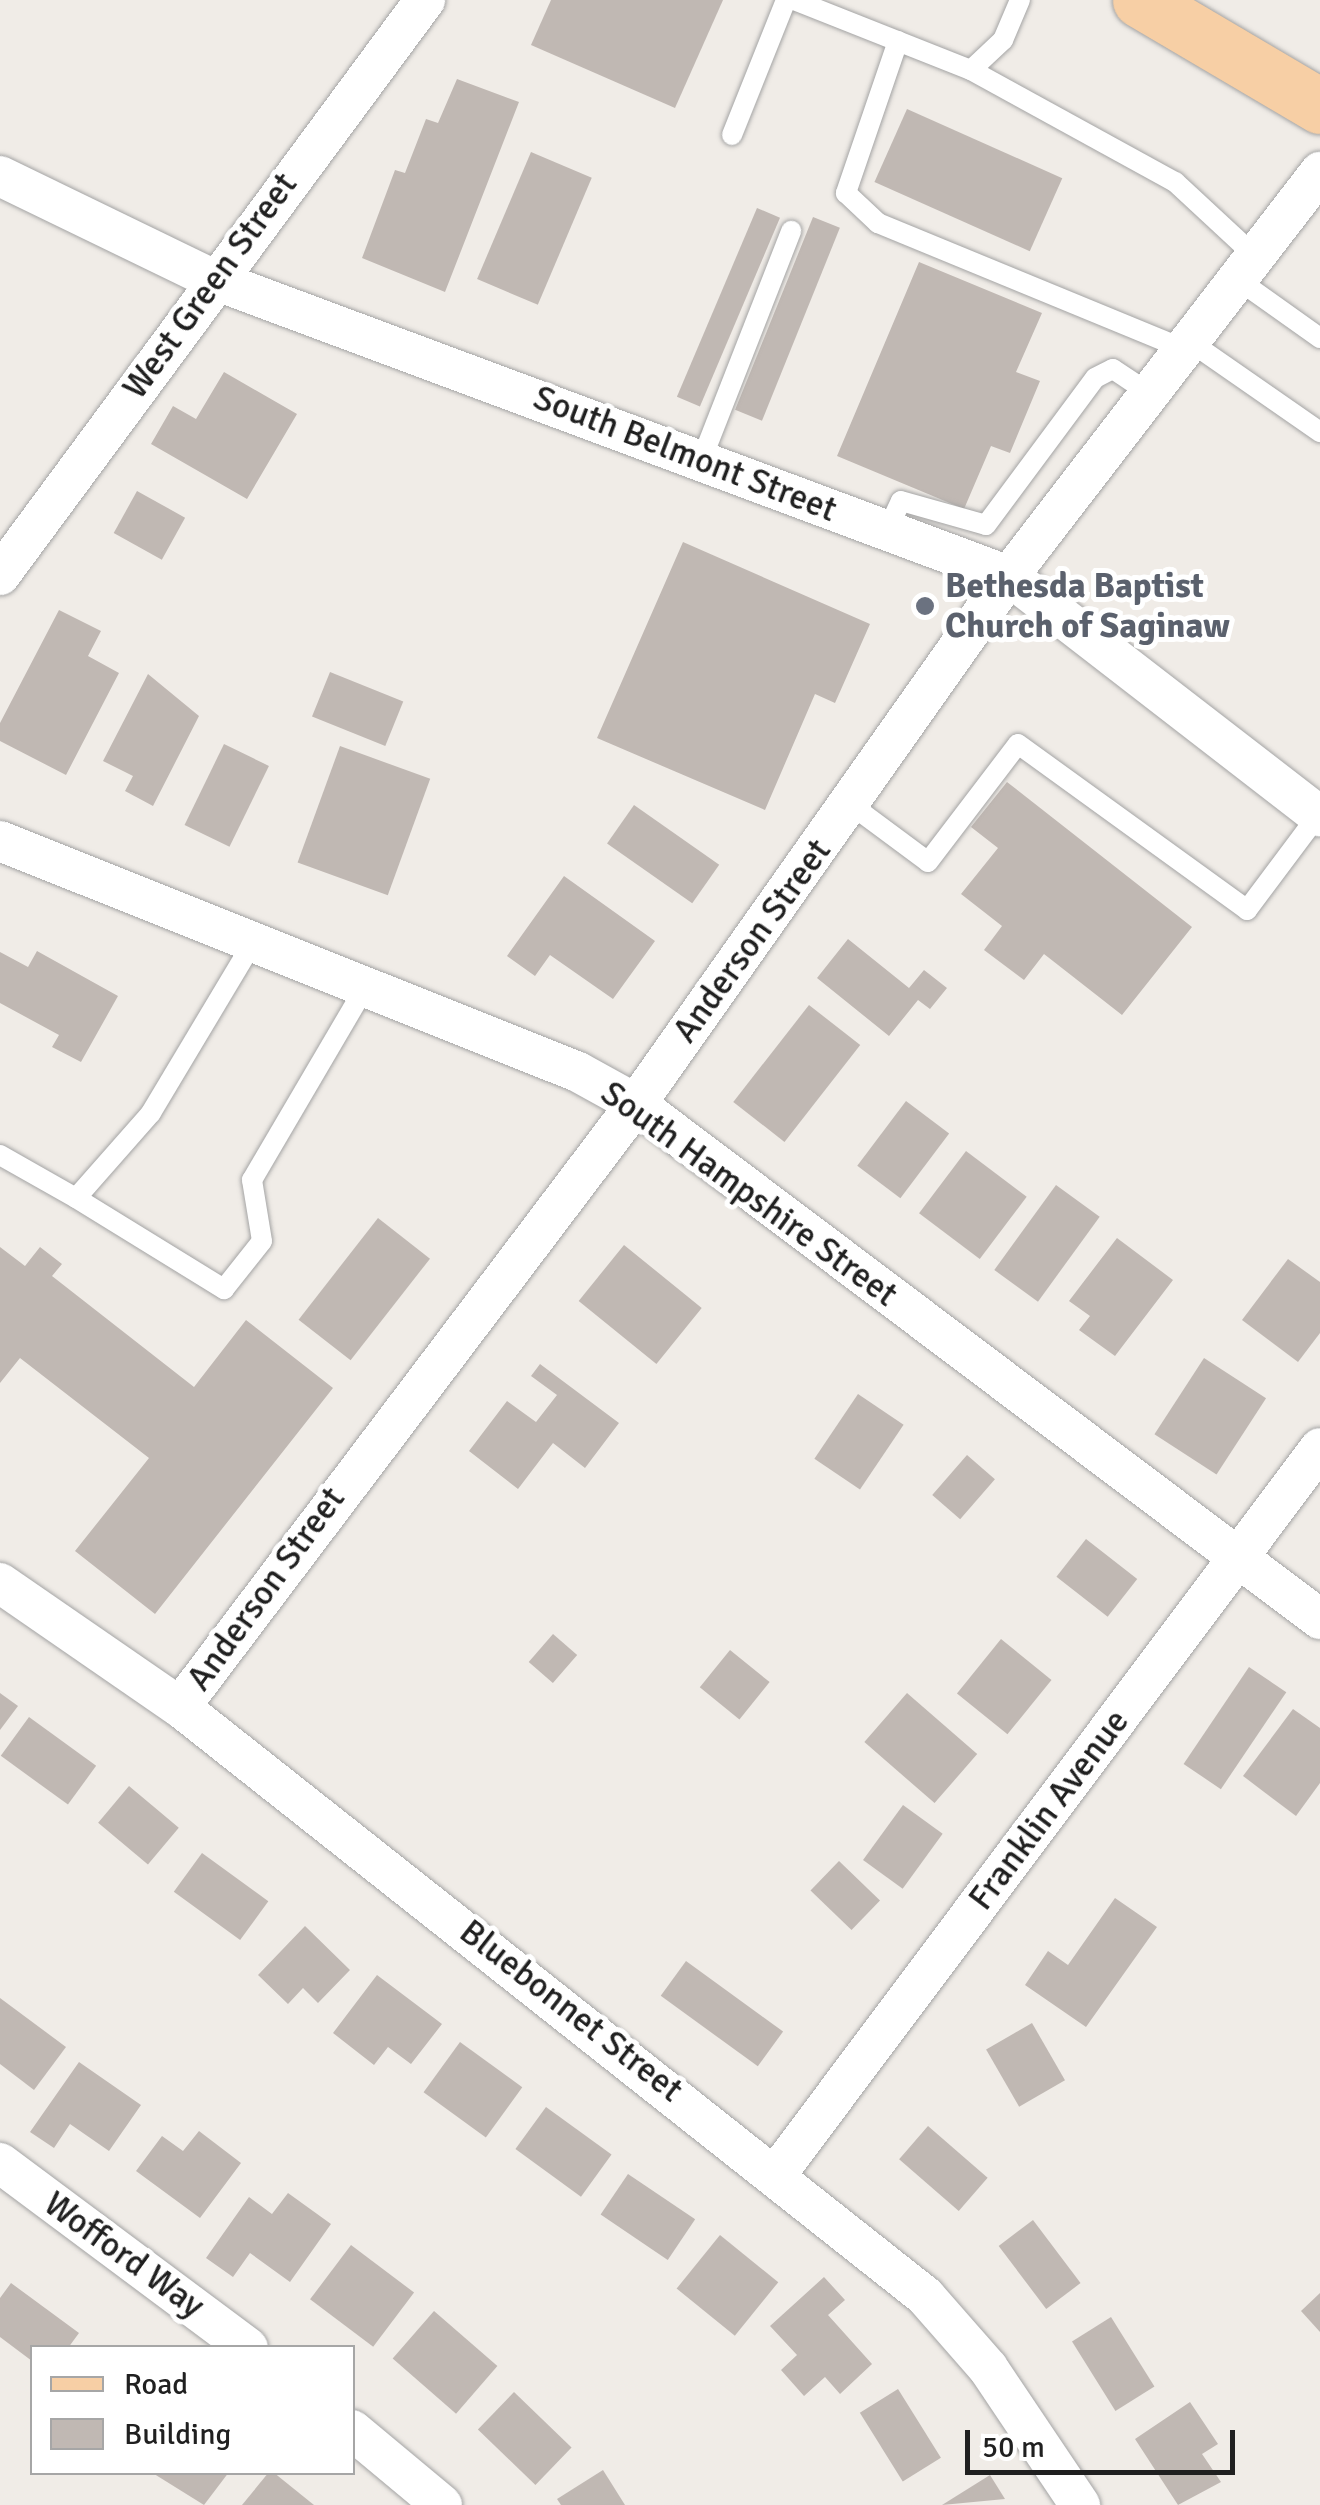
<!DOCTYPE html>
<html>
<head>
<meta charset="utf-8">
<style>
  body { margin:0 }
  #map { position:relative; width:1320px; height:2505px; overflow:hidden; background:#f0ece7; font-family:Signika,sans-serif }
  div>[style] { position:absolute }
  .building>* { inset:0; background:#c0b8b3; transform-origin:0 0 }
  .roads { filter:drop-shadow(0 0 2px #a4a4a4) drop-shadow(0 0 2px #a4a4a4) }
  .lane>* { height:20px; margin:-10px; padding:0 10px; transform-origin:10px; border-radius:10px; background:#fff }
  .street>* { height:40px; margin:-20px; padding:0 20px; transform-origin:20px; border-radius:20px; background:#fff }
  .primary>* { height:55px; margin:-27.5px; padding:0 27.5px; transform-origin:27.5px; border-radius:27.5px; background:#f7cfa5 }
  .dots>* { width:28px; height:28px; translate:-50% -50%; box-sizing:border-box; border:5px solid #fff; border-radius:50% }
  span { translate:-50% -50%; white-space:nowrap; text-align:center; line-height:1.15; -webkit-text-stroke:10px #fff; paint-order:stroke }
  .street-label { font-size:35px; color:#202020 }
  .worship-label { font-size:35px; color:#5b616d; font-weight:700 }
  .left { translate:0 -50%; text-align:left }
  .legend { position:absolute; left:30px; top:2345px; width:325px; height:130px; box-sizing:border-box; background:#fff; border:2px solid #a6a6a6; margin:0; padding:12px 18px; list-style:none; font-size:30px; color:#202020 }
  .legend li { display:flex; align-items:center; gap:20px; height:50px }
  .legend b { width:50px; border:2px solid #a6a6a6 }
  .scale { position:absolute; left:965px; top:2430px; width:270px; height:45px; box-sizing:border-box; border:5px solid #202020; border-top:0; padding-left:12px; font-size:30px; line-height:35px; white-space:nowrap; color:#202020; -webkit-text-stroke:8px #fff; paint-order:stroke }
</style>
</head>
<body>
<div id="map">
  <div class="building">
    <i style="clip-path:polygon(551px 0,723px 0,675px 108px,531px 45px)"></i>
    <i style="clip-path:polygon(457px 79px,519px 102px,445px 292px,362px 258px,395px 170px,405px 173px,426px 119px,438px 123px)"></i>
    <i style="left:907px;top:109px;width:170px;height:80px;rotate:24deg"></i>
    <i style="left:531px;top:152px;width:66px;height:138px;rotate:23deg"></i>
    <i style="left:757px;top:208px;width:25px;height:205px;rotate:23deg"></i>
    <i style="left:813px;top:217px;width:29px;height:208px;rotate:22deg"></i>
    <i style="clip-path:polygon(919px 262px,1042px 313px,1016px 372px,1040px 381px,1010px 453px,991px 446px,964px 509px,837px 456px)"></i>
    <i style="clip-path:polygon(224px 372px,297px 414px,247px 499px,151px 444px,173px 406px,196px 419px)"></i>
    <i style="left:137px;top:491px;width:55px;height:48px;rotate:29deg"></i>
    <i style="clip-path:polygon(683px 542px,870px 624px,835px 703px,815px 694px,765px 810px,597px 738px)"></i>
    <i style="clip-path:polygon(59px 610px,101px 631px,88px 656px,119px 673px,66px 775px,0 741px,0 723px)"></i>
    <i style="left:330px;top:672px;width:79px;height:48px;rotate:22deg"></i>
    <i style="clip-path:polygon(148px 674px,199px 716px,153px 806px,125px 791px,133px 776px,103px 761px)"></i>
    <i style="left:224px;top:744px;width:50px;height:90px;rotate:26deg"></i>
    <i style="left:340px;top:746px;width:96px;height:124px;rotate:20deg"></i>
    <i style="clip-path:polygon(1007px 782px,1192px 927px,1122px 1015px,1044px 954px,1024px 980px,984px 950px,1002px 926px,961px 894px,998px 848px,971px 827px)"></i>
    <i style="left:634px;top:805px;width:104px;height:47px;rotate:35deg"></i>
    <i style="clip-path:polygon(564px 876px,655px 941px,613px 999px,550px 955px,535px 976px,507px 956px)"></i>
    <i style="clip-path:polygon(848px 939px,909px 988px,924px 970px,947px 988px,930px 1009px,918px 1000px,889px 1036px,817px 978px)"></i>
    <i style="clip-path:polygon(37px 951px,118px 996px,81px 1062px,52px 1047px,59px 1035px,0 1003px,0 952px,28px 967px)"></i>
    <i style="left:809px;top:1005px;width:65px;height:123px;rotate:38deg"></i>
    <i style="left:906px;top:1101px;width:54px;height:81px;rotate:37deg"></i>
    <i style="left:966px;top:1151px;width:76px;height:78px;rotate:37deg"></i>
    <i style="left:1056px;top:1185px;width:54px;height:105px;rotate:36deg"></i>
    <i style="left:378px;top:1218px;width:66px;height:129px;rotate:38deg"></i>
    <i style="clip-path:polygon(1117px 1238px,1173px 1280px,1115px 1356px,1079px 1330px,1090px 1316px,1069px 1301px)"></i>
    <i style="left:624px;top:1245px;width:100px;height:72px;rotate:39deg"></i>
    <i style="clip-path:polygon(0 1247px,25px 1266px,40px 1247px,62px 1264px,52px 1276px,194px 1387px,246px 1320px,333px 1388px,155px 1614px,75px 1551px,149px 1458px,20px 1358px,0 1383px)"></i>
    <i style="clip-path:polygon(1288px 1259px,1320px 1282px,1320px 1333px,1298px 1362px,1242px 1320px)"></i>
    <i style="left:1204px;top:1358px;width:74px;height:91px;rotate:33deg"></i>
    <i style="clip-path:polygon(540px 1364px,619px 1423px,585px 1468px,553px 1443px,518px 1489px,469px 1451px,507px 1401px,536px 1422px,557px 1395px,531px 1376px)"></i>
    <i style="left:858px;top:1394px;width:55px;height:78px;rotate:34deg"></i>
    <i style="left:967px;top:1455px;width:37px;height:53px;rotate:41deg"></i>
    <i style="left:1086px;top:1539px;width:65px;height:48px;rotate:38deg"></i>
    <i style="left:553px;top:1634px;width:32px;height:37px;rotate:41deg"></i>
    <i style="left:1001px;top:1639px;width:65px;height:70px;rotate:39deg"></i>
    <i style="left:730px;top:1650px;width:51px;height:48px;rotate:39deg"></i>
    <i style="left:1249px;top:1667px;width:45px;height:117px;rotate:34deg"></i>
    <i style="clip-path:polygon(0 1693px,18px 1706px,0 1730px)"></i>
    <i style="left:907px;top:1693px;width:93px;height:65px;rotate:41deg"></i>
    <i style="clip-path:polygon(1293px 1709px,1320px 1728px,1320px 1783px,1296px 1816px,1243px 1776px)"></i>
    <i style="left:29px;top:1717px;width:83px;height:48px;rotate:36deg"></i>
    <i style="left:129px;top:1786px;width:65px;height:48px;rotate:40deg"></i>
    <i style="left:903px;top:1805px;width:49px;height:68px;rotate:36deg"></i>
    <i style="left:202px;top:1853px;width:82px;height:48px;rotate:36deg"></i>
    <i style="left:839px;top:1861px;width:57px;height:41px;rotate:44deg"></i>
    <i style="clip-path:polygon(1115px 1898px,1157px 1927px,1086px 2027px,1025px 1985px,1048px 1951px,1068px 1965px)"></i>
    <i style="clip-path:polygon(305px 1926px,350px 1970px,318px 2003px,303px 1988px,288px 2004px,258px 1975px)"></i>
    <i style="left:686px;top:1961px;width:120px;height:43px;rotate:36deg"></i>
    <i style="clip-path:polygon(377px 1975px,442px 2024px,411px 2064px,388px 2047px,374px 2065px,333px 2033px)"></i>
    <i style="clip-path:polygon(0 1998px,66px 2047px,34px 2090px,0 2064px)"></i>
    <i style="left:1032px;top:2023px;width:66px;height:53px;rotate:60deg"></i>
    <i style="left:460px;top:2042px;width:77px;height:62px;rotate:36deg"></i>
    <i style="clip-path:polygon(79px 2062px,141px 2105px,109px 2151px,70px 2124px,54px 2148px,30px 2132px)"></i>
    <i style="left:546px;top:2107px;width:81px;height:52px;rotate:36deg"></i>
    <i style="left:928px;top:2126px;width:79px;height:44px;rotate:41deg"></i>
    <i style="clip-path:polygon(199px 2131px,241px 2163px,200px 2218px,136px 2171px,162px 2136px,183px 2151px)"></i>
    <i style="left:628px;top:2174px;width:81px;height:49px;rotate:34deg"></i>
    <i style="clip-path:polygon(288px 2193px,331px 2224px,290px 2282px,250px 2253px,233px 2277px,206px 2258px,249px 2197px,272px 2214px)"></i>
    <i style="left:1033px;top:2220px;width:79px;height:43px;rotate:53deg"></i>
    <i style="left:720px;top:2235px;width:75px;height:69px;rotate:39deg"></i>
    <i style="left:351px;top:2245px;width:79px;height:68px;rotate:37deg"></i>
    <i style="clip-path:polygon(824px 2277px,845px 2300px,828px 2315px,872px 2364px,840px 2394px,825px 2377px,804px 2396px,781px 2370px,797px 2355px,770px 2326px)"></i>
    <i style="clip-path:polygon(11px 2283px,79px 2333px,68px 2348px,32px 2348px,32px 2361px,0 2337px,0 2298px)"></i>
    <i style="clip-path:polygon(1320px 2293px,1320px 2332px,1301px 2311px)"></i>
    <i style="left:434px;top:2311px;width:84px;height:63px;rotate:41deg"></i>
    <i style="left:1111px;top:2317px;width:82px;height:46px;rotate:58deg"></i>
    <i style="left:898px;top:2389px;width:81px;height:45px;rotate:58deg"></i>
    <i style="left:514px;top:2392px;width:80px;height:52px;rotate:44deg"></i>
    <i style="clip-path:polygon(1190px 2402px,1218px 2444px,1202px 2454px,1221px 2482px,1178px 2505px,1135px 2439px)"></i>
    <i style="clip-path:polygon(603px 2470px,625px 2505px,561px 2505px,557px 2499px)"></i>
    <i style="clip-path:polygon(151px 2472px,229px 2472px,204px 2505px)"></i>
    <i style="clip-path:polygon(269px 2472px,273px 2472px,314px 2505px,242px 2505px)"></i>
    <i style="clip-path:polygon(990px 2475px,1005px 2499px,942px 2505px)"></i>
  </div>
  <div class="roads">
    <div class="lane">
      <i style="left:794px;top:0;width:190px;rotate:21.6deg"></i>
      <i style="left:971px;top:70px;width:44px;rotate:-43.2deg"></i>
      <i style="left:1003px;top:40px;width:43px;rotate:-67deg"></i>
      <i style="left:898px;top:41px;width:161px;rotate:108.9deg"></i>
      <i style="left:846px;top:193px;width:44px;rotate:43.2deg"></i>
      <i style="left:878px;top:223px;width:330px;rotate:22.4deg"></i>
      <i style="left:971px;top:70px;width:233px;rotate:28.8deg"></i>
      <i style="left:1175px;top:182px;width:109px;rotate:42.8deg"></i>
      <i style="left:732px;top:135px;width:145px;rotate:-68.2deg"></i>
      <i style="left:1237px;top:279px;width:102px;rotate:35.4deg"></i>
      <i style="left:1189px;top:341px;width:160px;rotate:34.8deg"></i>
      <i style="left:703px;top:456px;width:242px;rotate:-68.6deg"></i>
      <i style="left:886px;top:533px;width:35px;rotate:-65deg"></i>
      <i style="left:901px;top:501px;width:88px;rotate:15.8deg"></i>
      <i style="left:986px;top:525px;width:183px;rotate:-53.4deg"></i>
      <i style="left:1095px;top:378px;width:20px;rotate:-27deg"></i>
      <i style="left:1113px;top:369px;width:43px;rotate:33.7deg"></i>
      <i style="left:850px;top:804px;width:97px;rotate:36.6deg"></i>
      <i style="left:928px;top:862px;width:148px;rotate:-52.7deg"></i>
      <i style="left:1018px;top:744px;width:283px;rotate:35.9deg"></i>
      <i style="left:1247px;top:910px;width:119px;rotate:-53.2deg"></i>
      <i style="left:252px;top:944px;width:197px;rotate:120.9deg"></i>
      <i style="left:151px;top:1113px;width:113px;rotate:131.4deg"></i>
      <i style="left:76px;top:1198px;width:174px;rotate:31.6deg"></i>
      <i style="left:224px;top:1289px;width:61px;rotate:-51.6deg"></i>
      <i style="left:262px;top:1241px;width:62px;rotate:-99.3deg"></i>
      <i style="left:252px;top:1180px;width:225px;rotate:-59.6deg"></i>
      <i style="left:0;top:1155px;width:87px;rotate:29.5deg"></i>
    </div>
    <div class="street">
      <i style="left:0;top:176px;width:236px;rotate:25.9deg"></i>
      <i style="left:212px;top:279px;width:851px;rotate:20.44deg"></i>
      <i style="left:1009px;top:576px;width:393px;rotate:37.7deg"></i>
      <i style="left:0;top:575px;width:715px;rotate:-53.53deg"></i>
      <i style="left:0;top:841px;width:622px;rotate:21.78deg"></i>
      <i style="left:578px;top:1072px;width:66px;rotate:28.9deg"></i>
      <i style="left:636px;top:1104px;width:856px;rotate:36.98deg"></i>
      <i style="left:0;top:1583px;width:219px;rotate:34.6deg"></i>
      <i style="left:180px;top:1707px;width:950px;rotate:38.33deg"></i>
      <i style="left:925px;top:2296px;width:96px;rotate:48.8deg"></i>
      <i style="left:988px;top:2368px;width:165px;rotate:56.1deg"></i>
      <i style="left:180px;top:1707px;width:756px;rotate:-52.9deg"></i>
      <i style="left:636px;top:1104px;width:646px;rotate:-54.76deg"></i>
      <i style="left:1009px;top:576px;width:510px;rotate:-52.41deg"></i>
      <i style="left:0;top:2163px;width:309px;rotate:36.7deg"></i>
      <i style="left:778px;top:2172px;width:904px;rotate:-53.18deg"></i>
      <i style="left:352px;top:2430px;width:117px;rotate:39.8deg"></i>
    </div>
    <div class="primary">
      <i style="left:1140px;top:0;width:209px;rotate:30.5deg"></i>
    </div>
  </div>
  <div class="dots">
    <i style="left:925px;top:606px;background:#6b7280"></i>
  </div>
  <div class="street-label">
    <span style="left:210px;top:286px;rotate:-54deg">West Green Street</span>
    <span style="left:685px;top:454px;rotate:21deg">South Belmont Street</span>
    <span style="left:752px;top:941px;rotate:-54deg">Anderson Street</span>
    <span style="left:749px;top:1194px;rotate:36deg">South Hampshire Street</span>
    <span style="left:266px;top:1589px;rotate:-54deg">Anderson Street</span>
    <span style="left:1049px;top:1810px;rotate:-53deg">Franklin Avenue</span>
    <span style="left:571px;top:2011px;rotate:38deg">Bluebonnet Street</span>
    <span style="left:124px;top:2255px;rotate:36deg">Wofford Way</span>
  </div>
  <div class="worship-label">
    <span class="left" style="left:945px;top:606px">Bethesda Baptist<br>Church of Saginaw</span>
  </div>
  <ul class="legend">
  <li><b style="height:12px;background:#f7cfa5"></b>Road</li>
  <li><b style="height:28px;background:#c0b8b3"></b>Building</li>
  </ul>
  <div class="scale">50 m</div>
</div>
</body>
</html>
